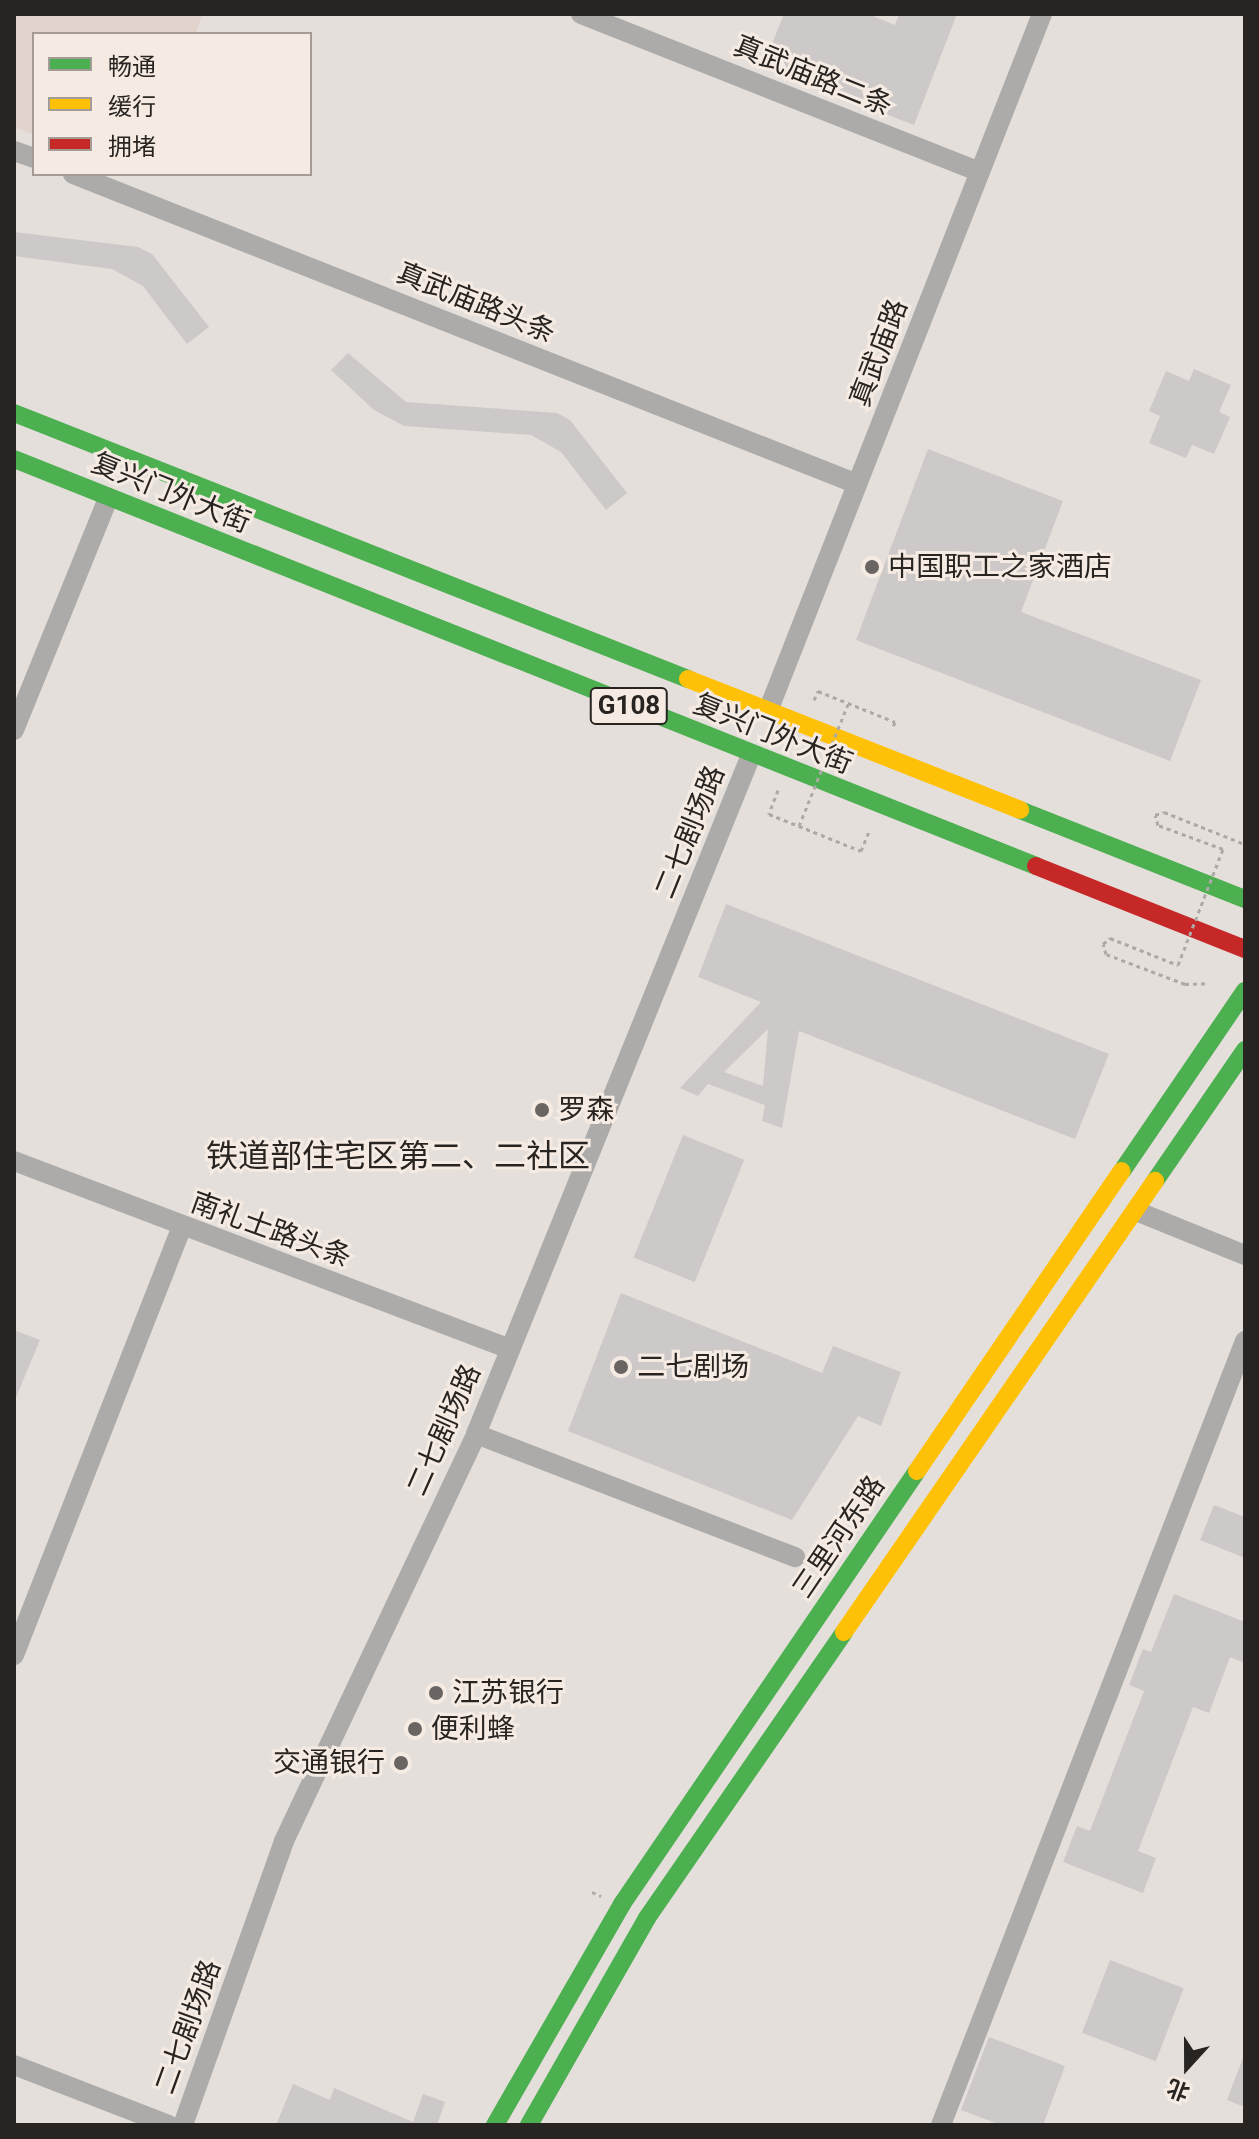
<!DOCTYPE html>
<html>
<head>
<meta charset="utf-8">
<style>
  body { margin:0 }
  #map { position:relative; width:1259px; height:2139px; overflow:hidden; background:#e4dfda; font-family:Roboto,"Noto Sans SC",sans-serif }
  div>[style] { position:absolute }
  .education>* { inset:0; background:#e2d3cc }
  .building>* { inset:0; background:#cdc9c9; transform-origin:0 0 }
  .path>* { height:3px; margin-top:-1.5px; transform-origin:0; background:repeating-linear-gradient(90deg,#aca9a7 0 4px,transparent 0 8px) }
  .street>* { height:20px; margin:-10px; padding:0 10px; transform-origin:10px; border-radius:10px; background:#adaba9 }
  .fast>* { height:18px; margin:-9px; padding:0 9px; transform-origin:9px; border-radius:9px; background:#4caf50 }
  .slow>* { height:18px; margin:-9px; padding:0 9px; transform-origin:9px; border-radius:9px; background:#ffc107 }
  .jam>* { height:18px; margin:-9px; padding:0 9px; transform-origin:9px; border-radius:9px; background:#c62828 }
  .path-bridge>* { height:3px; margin-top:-1.5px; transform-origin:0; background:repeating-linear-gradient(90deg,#aca9a7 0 4px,transparent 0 8px) }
  .dots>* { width:22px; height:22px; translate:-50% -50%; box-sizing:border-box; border:4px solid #f5ebe3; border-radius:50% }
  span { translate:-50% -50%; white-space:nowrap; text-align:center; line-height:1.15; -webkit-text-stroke:6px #f5ebe3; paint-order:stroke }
  .shield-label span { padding:2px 6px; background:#f5ebe3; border:2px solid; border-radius:6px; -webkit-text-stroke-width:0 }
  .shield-label { font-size:26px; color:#282421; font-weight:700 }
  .street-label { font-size:28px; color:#282421 }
  .poi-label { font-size:28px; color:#282421 }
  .left { translate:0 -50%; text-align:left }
  .right { translate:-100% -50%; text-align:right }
  .quarter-label { font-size:32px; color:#282421 }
  .frame { position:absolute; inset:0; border:16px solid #282421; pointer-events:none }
  .legend { position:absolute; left:32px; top:32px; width:280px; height:144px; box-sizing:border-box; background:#f5ebe3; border:2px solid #a39b95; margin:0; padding:10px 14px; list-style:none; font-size:24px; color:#282421 }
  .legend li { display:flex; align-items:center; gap:16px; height:40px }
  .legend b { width:40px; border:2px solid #a39b95 }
  .north { position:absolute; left:1147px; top:2027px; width:80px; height:80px; -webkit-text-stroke:6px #f5ebe3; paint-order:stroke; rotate:201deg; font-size:22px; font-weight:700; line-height:32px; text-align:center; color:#282421 }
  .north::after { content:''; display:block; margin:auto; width:28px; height:36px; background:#282421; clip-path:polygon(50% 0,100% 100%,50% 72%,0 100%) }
</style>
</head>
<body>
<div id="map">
  <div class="education">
    <i style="clip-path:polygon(14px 14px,203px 14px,195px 34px,34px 34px,34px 135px,14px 127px)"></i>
  </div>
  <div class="building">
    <i style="clip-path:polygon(784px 14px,868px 14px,895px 25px,899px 14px,957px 14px,914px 125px,763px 66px)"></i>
    <i style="clip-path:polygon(14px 232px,138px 247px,152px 254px,209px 327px,187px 344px,143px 286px,112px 269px,14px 256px)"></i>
    <i style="clip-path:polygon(348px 353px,406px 402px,557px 413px,570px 420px,627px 493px,606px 510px,561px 452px,531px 435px,404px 426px,374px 410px,331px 370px)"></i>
    <i style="clip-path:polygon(1194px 369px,1231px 385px,1219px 412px,1230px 417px,1214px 454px,1192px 445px,1186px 458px,1149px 443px,1160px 416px,1149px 411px,1166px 371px,1189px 381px)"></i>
    <i style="clip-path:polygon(928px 449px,1063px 501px,1021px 612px,1201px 680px,1170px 761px,856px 640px)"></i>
    <i style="clip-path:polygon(evenodd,726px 904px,1109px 1054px,1075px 1139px,799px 1031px,782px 1128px,762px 1121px,765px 1105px,708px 1084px,698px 1096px,680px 1088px,761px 1002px,698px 977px,726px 904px,768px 1029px,763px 1086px,724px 1072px,768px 1029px)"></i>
    <i style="left:683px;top:1135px;width:66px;height:132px;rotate:22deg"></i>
    <i style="clip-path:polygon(621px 1293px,822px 1373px,833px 1346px,901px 1372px,881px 1426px,858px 1416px,792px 1520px,568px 1431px)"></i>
    <i style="clip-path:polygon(14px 1330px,40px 1340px,14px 1402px)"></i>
    <i style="clip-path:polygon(1214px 1505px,1245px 1517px,1245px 1558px,1200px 1540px)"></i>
    <i style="clip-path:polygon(1174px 1594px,1245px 1622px,1245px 1663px,1230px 1657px,1209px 1713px,1193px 1707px,1138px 1851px,1156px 1858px,1143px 1893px,1063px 1862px,1077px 1826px,1090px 1831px,1144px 1691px,1129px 1685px,1143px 1649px,1151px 1652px)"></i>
    <i style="left:1110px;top:1960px;width:79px;height:78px;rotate:21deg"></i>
    <i style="clip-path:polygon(989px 2037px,1065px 2066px,1043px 2125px,1001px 2125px,961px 2110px)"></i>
    <i style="clip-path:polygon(1244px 2055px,1245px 2055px,1245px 2107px,1227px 2100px)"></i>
    <i style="clip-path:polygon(293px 2084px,330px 2100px,334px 2088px,413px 2122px,423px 2094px,445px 2102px,437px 2125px,276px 2125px)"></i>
  </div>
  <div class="path">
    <i style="left:814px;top:700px;width:10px;rotate:-66deg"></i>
    <i style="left:818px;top:691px;width:83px;rotate:21.9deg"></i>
    <i style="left:895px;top:722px;width:8px;rotate:113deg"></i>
    <i style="left:778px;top:790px;width:26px;rotate:111deg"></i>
    <i style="left:769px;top:814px;width:99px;rotate:21.9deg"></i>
    <i style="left:861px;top:851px;width:24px;rotate:-68deg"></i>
    <i style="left:1185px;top:984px;width:23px;rotate:-2deg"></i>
    <i style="left:592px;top:1892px;width:10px;rotate:24deg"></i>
  </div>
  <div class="street">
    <i style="left:581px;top:14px;width:429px;rotate:21.6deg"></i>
    <i style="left:14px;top:151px;width:21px;rotate:19deg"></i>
    <i style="left:73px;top:174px;width:843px;rotate:21.57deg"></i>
    <i style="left:768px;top:711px;width:749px;rotate:-68.54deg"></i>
    <i style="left:14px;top:730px;width:250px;rotate:-67.9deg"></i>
    <i style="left:14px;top:1161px;width:530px;rotate:20.76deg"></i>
    <i style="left:1136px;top:1211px;width:118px;rotate:22deg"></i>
    <i style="left:476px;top:1434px;width:342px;rotate:21.1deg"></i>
    <i style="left:14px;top:1655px;width:460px;rotate:-68.6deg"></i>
    <i style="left:14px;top:2065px;width:166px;rotate:21.2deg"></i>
    <i style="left:183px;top:2125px;width:301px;rotate:-70.4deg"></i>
    <i style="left:284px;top:1841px;width:450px;rotate:-64.7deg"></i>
    <i style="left:476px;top:1434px;width:733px;rotate:-67.95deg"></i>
    <i style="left:941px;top:2125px;width:841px;rotate:-68.81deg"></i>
  </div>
  <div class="fast">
    <i style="left:14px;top:413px;width:725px;rotate:21.54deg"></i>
    <i style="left:14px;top:459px;width:1100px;rotate:21.71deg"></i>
    <i style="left:1020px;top:810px;width:242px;rotate:21.6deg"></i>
    <i style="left:1122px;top:1171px;width:218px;rotate:-55.7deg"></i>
    <i style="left:1155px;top:1181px;width:159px;rotate:-55.5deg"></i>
    <i style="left:495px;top:2125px;width:255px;rotate:-60.1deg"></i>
    <i style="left:622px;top:1904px;width:524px;rotate:-55.73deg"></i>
    <i style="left:529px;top:2125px;width:238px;rotate:-60.3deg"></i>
    <i style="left:647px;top:1918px;width:347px;rotate:-55.4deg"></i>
  </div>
  <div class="slow">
    <i style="left:688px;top:679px;width:357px;rotate:21.5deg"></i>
    <i style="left:917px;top:1471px;width:363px;rotate:-55.7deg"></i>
    <i style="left:844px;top:1632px;width:548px;rotate:-55.41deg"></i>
  </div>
  <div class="jam">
    <i style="left:1036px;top:866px;width:225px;rotate:21.7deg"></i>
  </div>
  <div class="path-bridge">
    <i style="left:799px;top:826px;width:131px;rotate:-68.1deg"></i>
    <i style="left:1185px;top:984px;width:85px;rotate:-159.2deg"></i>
    <i style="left:1106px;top:954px;width:10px;rotate:-107deg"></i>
    <i style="left:1103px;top:944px;width:9px;rotate:-41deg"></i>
    <i style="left:1110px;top:938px;width:73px;rotate:21.7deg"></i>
    <i style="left:1178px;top:965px;width:124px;rotate:-68.8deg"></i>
    <i style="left:1223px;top:849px;width:69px;rotate:-159.7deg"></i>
    <i style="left:1158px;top:825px;width:10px;rotate:-107deg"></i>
    <i style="left:1155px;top:815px;width:9px;rotate:-18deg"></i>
    <i style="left:1164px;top:812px;width:87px;rotate:21.6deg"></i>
  </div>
  <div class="dots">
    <i style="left:872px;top:567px;background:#6a6562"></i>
    <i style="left:542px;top:1110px;background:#6a6562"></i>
    <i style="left:621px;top:1367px;background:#6a6562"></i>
    <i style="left:436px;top:1693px;background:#6a6562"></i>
    <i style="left:415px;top:1729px;background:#6a6562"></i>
    <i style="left:401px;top:1763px;background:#6a6562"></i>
  </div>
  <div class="shield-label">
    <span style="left:629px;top:706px">G108</span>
  </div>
  <div class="street-label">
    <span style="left:813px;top:76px;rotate:22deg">真武庙路二条</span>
    <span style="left:476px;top:303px;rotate:22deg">真武庙路头条</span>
    <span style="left:879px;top:353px;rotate:-69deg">真武庙路</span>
    <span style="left:171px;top:493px;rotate:22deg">复兴门外大街</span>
    <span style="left:773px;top:734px;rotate:22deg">复兴门外大街</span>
    <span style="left:690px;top:832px;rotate:-68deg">二七剧场路</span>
    <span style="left:271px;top:1230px;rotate:20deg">南礼士路头条</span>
    <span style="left:444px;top:1430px;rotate:-66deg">二七剧场路</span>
    <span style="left:839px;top:1537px;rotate:-56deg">三里河东路</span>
    <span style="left:188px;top:2027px;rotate:-70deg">二七剧场路</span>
  </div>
  <div class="poi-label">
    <span class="left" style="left:888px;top:567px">中国职工之家酒店</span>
    <span class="left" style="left:558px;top:1110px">罗森</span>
    <span class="left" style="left:637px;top:1367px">二七剧场</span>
    <span class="left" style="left:452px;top:1693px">江苏银行</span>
    <span class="left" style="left:431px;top:1729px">便利蜂</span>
    <span class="right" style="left:385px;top:1763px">交通银行</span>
  </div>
  <div class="quarter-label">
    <span style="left:398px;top:1156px">铁道部住宅区第二、二社区</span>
  </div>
  <div class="frame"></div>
  <ul class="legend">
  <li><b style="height:10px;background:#4caf50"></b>畅通</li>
  <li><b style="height:10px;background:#ffc107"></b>缓行</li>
  <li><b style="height:10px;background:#c62828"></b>拥堵</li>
  </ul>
  <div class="north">北</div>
</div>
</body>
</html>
